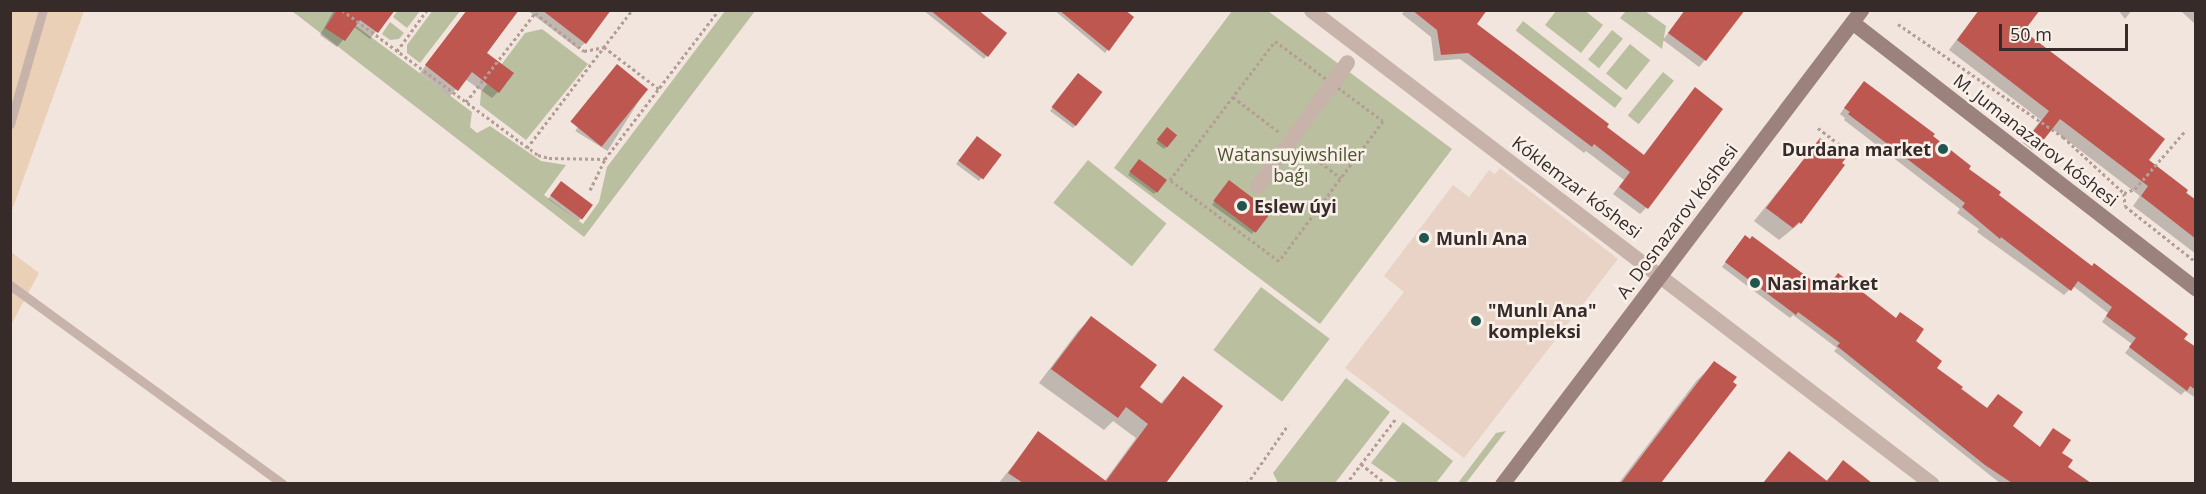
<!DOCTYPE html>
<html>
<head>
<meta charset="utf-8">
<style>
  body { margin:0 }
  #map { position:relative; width:2206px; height:494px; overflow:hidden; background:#f1e5de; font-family:"Open Sans",sans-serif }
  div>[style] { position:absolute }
  .green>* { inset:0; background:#babf9f; transform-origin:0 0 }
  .sand>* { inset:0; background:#ead0b7 }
  .plaza>* { inset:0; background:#e8d3c6 }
  .shadow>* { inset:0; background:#0003; transform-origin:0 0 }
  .building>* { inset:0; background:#be5750; transform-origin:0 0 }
  .path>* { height:3px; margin-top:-1.5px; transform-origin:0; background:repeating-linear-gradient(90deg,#b49d95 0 3px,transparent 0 6px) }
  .lane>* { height:9px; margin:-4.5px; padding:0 4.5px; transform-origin:4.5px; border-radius:4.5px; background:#c8b3ab }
  .street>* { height:15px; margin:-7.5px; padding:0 7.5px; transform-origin:7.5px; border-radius:7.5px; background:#c8b3ab }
  .secondary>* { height:15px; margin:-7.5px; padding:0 7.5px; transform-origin:7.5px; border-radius:7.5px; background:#9c827c }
  .dots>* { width:16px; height:16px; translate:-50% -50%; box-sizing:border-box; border:3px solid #f9f0ea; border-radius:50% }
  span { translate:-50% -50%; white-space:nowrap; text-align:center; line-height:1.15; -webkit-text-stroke:5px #f9f0ea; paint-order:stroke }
  .street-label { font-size:18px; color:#372b2a }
  .poi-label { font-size:18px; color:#372b2a; font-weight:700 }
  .right { translate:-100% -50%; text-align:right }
  .left { translate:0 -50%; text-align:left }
  .park-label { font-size:18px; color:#4c532f }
  .frame { position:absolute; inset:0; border:12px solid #372b2a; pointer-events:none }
  .scale { position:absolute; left:1999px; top:24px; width:129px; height:27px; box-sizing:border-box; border:3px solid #372b2a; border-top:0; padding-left:8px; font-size:18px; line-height:21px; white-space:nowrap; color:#372b2a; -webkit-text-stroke:4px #f9f0ea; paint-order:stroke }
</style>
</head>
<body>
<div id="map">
  <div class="green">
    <i style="clip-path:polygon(398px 10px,420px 10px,420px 11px,407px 28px,393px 17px)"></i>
    <i style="clip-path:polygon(433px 10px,460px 11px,420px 63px,407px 53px,407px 45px)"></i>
    <i style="clip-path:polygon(1584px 10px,1603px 25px,1581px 53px,1545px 25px,1556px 11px)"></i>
    <i style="clip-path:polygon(292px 11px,336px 11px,472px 112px,470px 127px,477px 133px,490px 126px,541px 161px,566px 165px,544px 195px,583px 224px,599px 202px,607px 167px,725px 11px,755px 11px,584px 237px)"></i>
    <i style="clip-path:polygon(1232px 11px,1268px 11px,1452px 149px,1320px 324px,1114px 168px)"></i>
    <i style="clip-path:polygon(1626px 11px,1645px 11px,1666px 26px,1662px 49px,1620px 18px)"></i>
    <i style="left:1523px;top:21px;width:126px;height:12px;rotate:38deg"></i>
    <i style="clip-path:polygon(390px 22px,404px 33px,399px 39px,390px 40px,382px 34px)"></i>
    <i style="clip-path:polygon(542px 29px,588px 64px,526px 140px,480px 105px,481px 92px,525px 33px)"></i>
    <i style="left:1612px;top:30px;width:14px;height:38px;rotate:39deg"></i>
    <i style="left:1630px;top:44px;width:26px;height:38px;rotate:39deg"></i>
    <i style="left:1663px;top:72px;width:14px;height:56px;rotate:39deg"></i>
    <i style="left:1088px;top:160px;width:101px;height:55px;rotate:39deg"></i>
    <i style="left:1261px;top:287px;width:86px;height:79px;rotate:37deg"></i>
    <i style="clip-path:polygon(1346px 378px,1390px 412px,1335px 483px,1278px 483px,1273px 473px)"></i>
    <i style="clip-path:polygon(1403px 422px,1453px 461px,1436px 483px,1399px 483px,1371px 463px)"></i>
    <i style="clip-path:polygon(1506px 431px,1466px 483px,1458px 483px,1496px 433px)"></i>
  </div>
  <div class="sand">
    <i style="clip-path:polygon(11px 11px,84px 11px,11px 213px)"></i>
    <i style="clip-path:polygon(11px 252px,39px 273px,11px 325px)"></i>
  </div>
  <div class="plaza">
    <i style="clip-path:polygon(1500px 168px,1618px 259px,1464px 458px,1345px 368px,1404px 292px,1384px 276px,1453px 185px,1469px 197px,1489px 170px,1495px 174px)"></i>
  </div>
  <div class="shadow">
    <i style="clip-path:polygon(393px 10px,370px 39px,354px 27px,337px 47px,320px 35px,334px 10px)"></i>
    <i style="clip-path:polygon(467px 10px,498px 92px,492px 98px,465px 79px,450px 96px,420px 73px)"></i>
    <i style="clip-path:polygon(527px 10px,600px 10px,585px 43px,578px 49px)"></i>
    <i style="clip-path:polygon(923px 10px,977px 10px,1005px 33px,984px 59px)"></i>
    <i style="clip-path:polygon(1054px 10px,1123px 10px,1132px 18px,1105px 53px)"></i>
    <i style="clip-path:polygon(1405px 10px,1485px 10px,1475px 25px,1643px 156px,1695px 89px,1646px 208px,1640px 214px,1613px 194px,1624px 180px,1586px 151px,1584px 153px,1460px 59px,1434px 61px,1431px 37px,1402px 14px)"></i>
    <i style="clip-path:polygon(1685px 10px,1705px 60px,1699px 67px,1663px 40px)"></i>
    <i style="clip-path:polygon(1979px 10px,2022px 31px,2147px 160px,2196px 200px,2196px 254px,2133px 206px,2140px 196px,2051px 128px,2032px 150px,2023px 143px,2041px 120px,1949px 50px)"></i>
    <i style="clip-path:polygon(2118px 10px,2132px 10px,2125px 19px)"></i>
    <i style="clip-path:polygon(2180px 10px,2196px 10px,2196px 25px)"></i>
    <i style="left:614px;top:69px;width:38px;height:73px;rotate:32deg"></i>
    <i style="clip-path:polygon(1075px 78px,1076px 125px,1073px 128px,1050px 111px)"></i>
    <i style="clip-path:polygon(1859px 88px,1931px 137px,1996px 195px,2196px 349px,2196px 398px,2185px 391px,2181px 395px,2125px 353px,2132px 344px,2102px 322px,2108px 313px,2073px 286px,2064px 295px,1977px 232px,1979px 229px,1957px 213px,1960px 209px,1844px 120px,1845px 118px,1840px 114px)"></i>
    <i style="clip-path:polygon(1164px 132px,1175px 135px,1164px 149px,1156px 143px)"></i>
    <i style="clip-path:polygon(1820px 140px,1800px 223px,1779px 240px,1754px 221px)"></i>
    <i style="clip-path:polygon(974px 141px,999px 156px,979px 181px,956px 164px)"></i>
    <i style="clip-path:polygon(1136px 164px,1157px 191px,1154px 194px,1128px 175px)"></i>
    <i style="clip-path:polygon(1226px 185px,1269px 212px,1252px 234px,1212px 205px)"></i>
    <i style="clip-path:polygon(558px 186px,591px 206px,579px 221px,548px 199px)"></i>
    <i style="clip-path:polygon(1741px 241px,1914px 341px,1935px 368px,2039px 448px,2049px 434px,2066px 467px,2088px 484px,2001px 484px,1834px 351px,1837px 348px,1793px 315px,1790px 318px,1722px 267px)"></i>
    <i style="clip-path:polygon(1091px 318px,1138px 388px,1160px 404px,1183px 378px,1221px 406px,1164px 484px,998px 484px,1039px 433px,1104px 482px,1136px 438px,1113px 421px,1104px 430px,1039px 383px,1078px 331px)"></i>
    <i style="clip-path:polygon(1715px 363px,1735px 385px,1659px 484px,1618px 484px,1697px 380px)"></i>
    <i style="clip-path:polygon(1786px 456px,1811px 470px,1801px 484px,1764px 484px)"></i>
    <i style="clip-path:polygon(1843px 463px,1869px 484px,1823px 484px)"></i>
  </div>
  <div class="building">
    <i style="clip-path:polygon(337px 10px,395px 10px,378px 33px,360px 20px,345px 41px,325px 28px)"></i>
    <i style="clip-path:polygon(467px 10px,519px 10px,487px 53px,514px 73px,499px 93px,472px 72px,458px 91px,425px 65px)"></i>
    <i style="clip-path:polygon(542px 10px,611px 10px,586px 44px)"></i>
    <i style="clip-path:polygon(930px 10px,978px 10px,1007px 33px,988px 57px)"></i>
    <i style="clip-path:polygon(1059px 10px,1125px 10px,1134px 17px,1109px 51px)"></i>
    <i style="clip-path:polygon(1412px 10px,1487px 10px,1477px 24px,1609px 124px,1607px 127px,1644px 155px,1695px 87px,1723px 109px,1648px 209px,1619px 187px,1630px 172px,1594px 144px,1592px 147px,1468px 53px,1441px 55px,1437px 30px)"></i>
    <i style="clip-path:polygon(1685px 10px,1745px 10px,1706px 61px,1668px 33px)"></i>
    <i style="clip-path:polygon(1979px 10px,2040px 10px,2024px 31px,2165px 139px,2149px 160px,2188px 190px,2186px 193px,2196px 200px,2196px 239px,2141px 196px,2148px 186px,2060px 119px,2042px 142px,2031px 134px,2049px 111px,1957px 40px)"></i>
    <i style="left:617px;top:64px;width:40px;height:74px;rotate:39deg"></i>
    <i style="left:1078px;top:73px;width:31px;height:43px;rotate:38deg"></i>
    <i style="clip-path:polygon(1864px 81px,1935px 134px,1933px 136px,1971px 166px,1969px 169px,2001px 192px,1999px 195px,2092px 266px,2094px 263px,2188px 334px,2184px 339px,2196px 347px,2196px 390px,2190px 386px,2187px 391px,2129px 347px,2136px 338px,2106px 316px,2112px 307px,2078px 281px,2071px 291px,2001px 237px,2000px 239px,1962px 207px,1965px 203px,1848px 114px,1850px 112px,1844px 108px)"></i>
    <i style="left:1167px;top:127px;width:13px;height:16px;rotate:39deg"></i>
    <i style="left:977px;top:136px;width:31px;height:31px;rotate:37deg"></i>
    <i style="clip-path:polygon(1820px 138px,1846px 158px,1842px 163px,1845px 165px,1801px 224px,1799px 222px,1793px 228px,1766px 208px)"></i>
    <i style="left:1139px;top:159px;width:35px;height:16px;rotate:37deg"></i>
    <i style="left:1229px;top:180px;width:53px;height:26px;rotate:37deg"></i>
    <i style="left:561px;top:181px;width:40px;height:18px;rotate:37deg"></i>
    <i style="clip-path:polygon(1745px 235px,1750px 239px,1752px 236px,1825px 290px,1838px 273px,1896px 318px,1900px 312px,1924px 329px,1916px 341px,1942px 361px,1937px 368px,1963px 387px,1961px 389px,1987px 408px,1998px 394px,2023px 412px,2013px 426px,2040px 447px,2053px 428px,2071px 440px,2062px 453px,2073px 460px,2068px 467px,2091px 483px,2012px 483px,1985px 465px,1837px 346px,1840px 343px,1798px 312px,1796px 315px,1725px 262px)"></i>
    <i style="clip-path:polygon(1091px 316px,1157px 365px,1140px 387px,1162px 404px,1183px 376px,1223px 406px,1166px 483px,1023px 483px,1008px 473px,1038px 431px,1106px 481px,1148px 424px,1126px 407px,1118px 418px,1051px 369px)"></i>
    <i style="clip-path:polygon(1714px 361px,1737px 377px,1733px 382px,1737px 385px,1661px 483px,1621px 483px)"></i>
    <i style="clip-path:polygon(1789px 451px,1827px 481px,1843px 460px,1872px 483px,1763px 483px)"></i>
  </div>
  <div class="path">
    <i style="left:342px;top:10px;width:244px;rotate:36.5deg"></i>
    <i style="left:538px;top:155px;width:11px;rotate:15deg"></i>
    <i style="left:549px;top:158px;width:56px;rotate:1deg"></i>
    <i style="left:1898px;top:24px;width:200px;rotate:34.4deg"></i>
    <i style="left:2063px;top:137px;width:83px;rotate:42.6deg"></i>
    <i style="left:2124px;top:193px;width:13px;rotate:86deg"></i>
    <i style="left:2125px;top:206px;width:90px;rotate:38.3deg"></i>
    <i style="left:1275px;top:41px;width:134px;rotate:36.5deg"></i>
    <i style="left:1383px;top:121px;width:174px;rotate:126.6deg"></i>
    <i style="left:1279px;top:261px;width:136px;rotate:-143.4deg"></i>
    <i style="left:1170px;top:180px;width:174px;rotate:-52.9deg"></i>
    <i style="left:397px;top:51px;width:51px;rotate:-53.8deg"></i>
    <i style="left:1233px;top:97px;width:58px;rotate:37.3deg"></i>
    <i style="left:466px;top:102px;width:113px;rotate:-52.2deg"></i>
    <i style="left:535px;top:13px;width:62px;rotate:37.8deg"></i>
    <i style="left:584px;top:51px;width:20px;rotate:-11deg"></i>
    <i style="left:604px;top:47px;width:69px;rotate:37.4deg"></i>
    <i style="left:1818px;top:128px;width:49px;rotate:37.6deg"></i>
    <i style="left:527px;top:148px;width:173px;rotate:-52.7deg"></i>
    <i style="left:1301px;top:148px;width:50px;rotate:36.9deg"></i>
    <i style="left:590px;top:190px;width:34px;rotate:-64deg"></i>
    <i style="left:605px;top:159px;width:188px;rotate:-52.6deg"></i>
    <i style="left:2124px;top:193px;width:12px;rotate:-20deg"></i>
    <i style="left:2135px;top:189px;width:78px;rotate:-49.2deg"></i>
    <i style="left:1361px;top:464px;width:33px;rotate:38deg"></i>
    <i style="left:1247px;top:484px;width:72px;rotate:-55.2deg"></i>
    <i style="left:1346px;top:484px;width:84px;rotate:-52.7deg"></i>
  </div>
  <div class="lane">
    <i style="left:10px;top:124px;width:119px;rotate:-73.9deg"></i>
    <i style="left:10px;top:285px;width:338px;rotate:36.1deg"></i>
  </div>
  <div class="street">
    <i style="left:1311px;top:10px;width:781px;rotate:37.35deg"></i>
    <i style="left:1257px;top:186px;width:153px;rotate:-54deg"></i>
  </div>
  <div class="secondary">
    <i style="left:1852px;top:22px;width:435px;rotate:37.8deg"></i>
    <i style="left:1502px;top:484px;width:595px;rotate:-52.86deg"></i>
  </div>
  <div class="dots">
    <i style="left:1943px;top:149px;background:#225550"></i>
    <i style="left:1242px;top:206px;background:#225550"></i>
    <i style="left:1424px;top:238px;background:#225550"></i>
    <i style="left:1755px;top:283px;background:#225550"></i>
    <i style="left:1476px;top:321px;background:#225550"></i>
  </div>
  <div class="street-label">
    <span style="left:2036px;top:140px;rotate:38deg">M. Jumanazarov kóshesi</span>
    <span style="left:1577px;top:187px;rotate:37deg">Kóklemzar kóshesi</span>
    <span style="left:1677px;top:221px;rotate:-53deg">A. Dosnazarov kóshesi</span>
  </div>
  <div class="poi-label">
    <span class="right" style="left:1931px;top:149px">Durdana market</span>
    <span class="left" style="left:1254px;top:206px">Eslew úyi</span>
    <span class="left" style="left:1436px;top:238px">Munlı Ana</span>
    <span class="left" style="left:1767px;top:283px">Nasi market</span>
    <span class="left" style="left:1488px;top:321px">"Munlı Ana"<br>kompleksi</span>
  </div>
  <div class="park-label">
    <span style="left:1291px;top:165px">Watansuyiwshiler<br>baǵı</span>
  </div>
  <div class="frame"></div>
  <div class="scale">50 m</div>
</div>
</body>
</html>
